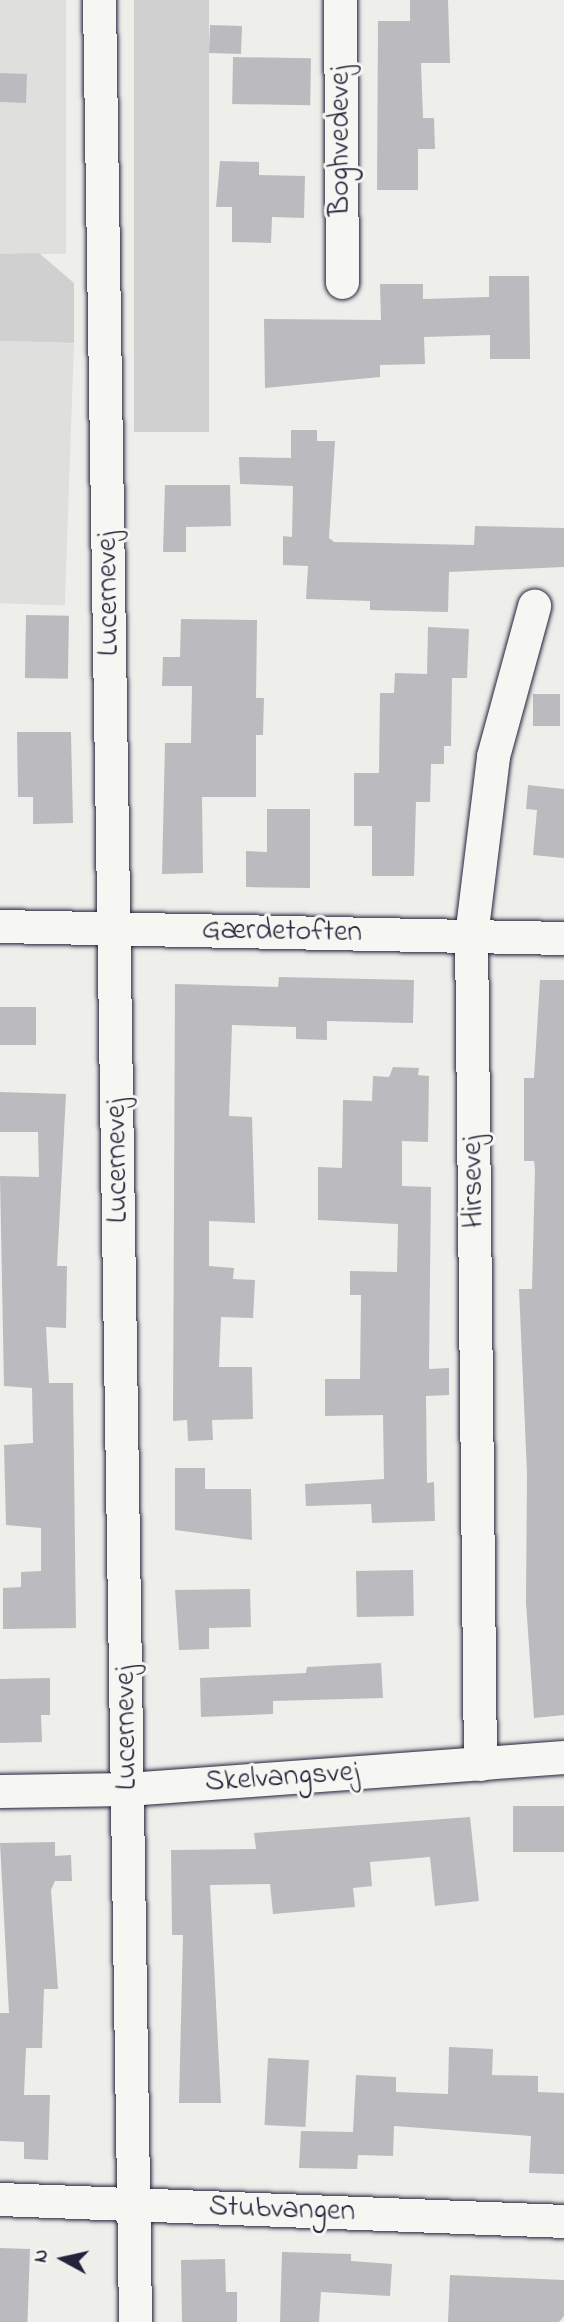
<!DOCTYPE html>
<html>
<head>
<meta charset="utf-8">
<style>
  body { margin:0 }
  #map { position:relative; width:564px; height:2322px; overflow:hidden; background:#eeeeeb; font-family:"Indie Flower",sans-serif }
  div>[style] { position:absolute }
  .built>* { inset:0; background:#dfdfde; transform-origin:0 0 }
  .green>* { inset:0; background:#d0d0d1; transform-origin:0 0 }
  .building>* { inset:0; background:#bbbbbf; transform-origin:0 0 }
  .roads { filter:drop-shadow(0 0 2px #22223b) drop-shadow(0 0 2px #22223b) }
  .minor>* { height:33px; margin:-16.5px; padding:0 16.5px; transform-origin:16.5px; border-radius:16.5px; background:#f6f6f2 }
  span { translate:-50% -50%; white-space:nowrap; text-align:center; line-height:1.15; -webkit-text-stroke:6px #f6f6f2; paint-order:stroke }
  .street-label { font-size:30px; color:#22223b }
  .north { position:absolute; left:28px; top:2224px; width:70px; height:70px; -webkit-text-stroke:5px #f6f6f2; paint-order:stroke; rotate:278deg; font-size:19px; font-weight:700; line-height:28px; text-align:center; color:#22223b }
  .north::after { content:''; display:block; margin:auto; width:24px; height:32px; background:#22223b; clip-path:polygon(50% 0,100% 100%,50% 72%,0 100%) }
</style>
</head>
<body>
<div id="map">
  <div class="built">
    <i style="left:0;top:0;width:66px;height:254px"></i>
    <i style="left:0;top:341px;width:74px;height:262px;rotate:2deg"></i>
  </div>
  <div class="green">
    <i style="left:134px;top:0;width:75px;height:432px"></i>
    <i style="clip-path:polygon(39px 253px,74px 283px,74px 343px,0 341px,0 254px)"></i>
  </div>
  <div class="building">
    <i style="clip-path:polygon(410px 0,448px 0,450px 63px,421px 63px,423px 118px,434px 118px,435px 149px,418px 149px,418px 190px,377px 190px,378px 21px,410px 21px)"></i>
    <i style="left:210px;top:25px;width:32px;height:28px;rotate:2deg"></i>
    <i style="left:233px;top:57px;width:78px;height:47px;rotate:1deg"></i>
    <i style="left:0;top:73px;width:27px;height:29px;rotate:2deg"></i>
    <i style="clip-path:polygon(220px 161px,259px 162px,259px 175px,305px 176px,304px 218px,272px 217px,271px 243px,232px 242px,232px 207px,216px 207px)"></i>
    <i style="clip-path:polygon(489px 276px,529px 276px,530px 359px,490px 359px,490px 335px,424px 337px,425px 364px,380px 365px,380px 377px,265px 388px,264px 319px,381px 320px,380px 284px,423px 284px,423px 299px,489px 297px)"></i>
    <i style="clip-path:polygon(291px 430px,317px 430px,317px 441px,335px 441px,329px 538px,334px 542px,474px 545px,475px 526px,564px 528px,564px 567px,449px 572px,448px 612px,370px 610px,370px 601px,306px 599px,308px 566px,283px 565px,283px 536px,292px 537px,293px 486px,240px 484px,239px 457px,291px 458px)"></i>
    <i style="clip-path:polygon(165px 485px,230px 485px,231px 526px,186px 527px,186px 552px,163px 552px)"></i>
    <i style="left:26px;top:615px;width:43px;height:63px;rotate:1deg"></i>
    <i style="clip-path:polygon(181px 619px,257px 620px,256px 698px,264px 698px,263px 735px,256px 735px,256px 797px,202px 797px,203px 873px,162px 874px,165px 743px,191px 743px,192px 686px,162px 686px,163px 657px,180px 657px)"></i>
    <i style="clip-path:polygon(428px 627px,469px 629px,467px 678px,452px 678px,451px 746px,444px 746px,444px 764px,431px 764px,430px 802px,416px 802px,414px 876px,372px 876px,372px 826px,354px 826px,354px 773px,379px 773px,380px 693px,394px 693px,395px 673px,427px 674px)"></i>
    <i style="left:533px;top:694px;width:27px;height:32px"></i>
    <i style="clip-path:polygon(17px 732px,71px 732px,73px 823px,33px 824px,33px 797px,18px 797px)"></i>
    <i style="clip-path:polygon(528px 785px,564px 789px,564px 858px,533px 855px,537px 810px,526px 809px)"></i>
    <i style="clip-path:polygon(267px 809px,310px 809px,310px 888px,246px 887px,246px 851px,267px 852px)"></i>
    <i style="clip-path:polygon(279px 977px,414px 980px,413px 1023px,327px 1021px,327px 1040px,296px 1039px,296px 1027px,232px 1025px,229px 1116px,252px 1117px,255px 1223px,209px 1221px,209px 1266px,234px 1268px,233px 1279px,255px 1280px,253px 1318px,221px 1317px,219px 1367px,252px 1367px,253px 1419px,212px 1420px,213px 1440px,188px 1441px,187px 1420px,173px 1421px,175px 984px,278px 987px)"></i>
    <i style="clip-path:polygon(540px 980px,564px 980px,564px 1715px,534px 1718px,526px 1603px,527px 1473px,519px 1289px,532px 1289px,535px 1170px,534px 1161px,524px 1161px,524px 1078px,534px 1078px)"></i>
    <i style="left:0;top:1007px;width:36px;height:38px"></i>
    <i style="clip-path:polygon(393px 1067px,419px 1068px,418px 1075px,429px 1076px,428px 1142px,402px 1141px,402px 1186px,431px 1187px,429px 1369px,449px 1368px,449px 1395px,426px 1396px,427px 1483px,434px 1482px,435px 1521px,372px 1523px,371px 1504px,306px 1506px,305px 1484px,384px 1479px,383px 1415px,325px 1416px,325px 1379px,360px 1379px,361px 1295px,350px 1295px,350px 1271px,397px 1272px,398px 1224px,318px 1220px,318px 1167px,342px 1168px,343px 1100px,372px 1101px,373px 1076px,389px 1077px)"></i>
    <i style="clip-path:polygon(0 1092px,66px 1094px,57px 1266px,67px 1266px,66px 1328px,46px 1327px,49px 1383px,73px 1383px,76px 1628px,3px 1629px,3px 1588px,21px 1587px,21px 1572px,41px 1571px,41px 1528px,6px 1525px,4px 1445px,33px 1443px,32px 1388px,4px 1386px,0 1176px,39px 1177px,38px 1132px,0 1132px)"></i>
    <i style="clip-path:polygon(175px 1468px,205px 1468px,205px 1489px,251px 1489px,252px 1540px,175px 1530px)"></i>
    <i style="left:413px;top:1570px;width:46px;height:57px;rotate:89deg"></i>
    <i style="clip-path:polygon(250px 1589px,251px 1627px,209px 1628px,209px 1649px,179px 1650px,175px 1590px)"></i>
    <i style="clip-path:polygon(381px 1663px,383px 1698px,273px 1701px,273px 1714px,201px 1717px,200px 1678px,306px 1673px,307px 1667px)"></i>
    <i style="clip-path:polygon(50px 1678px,50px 1715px,41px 1715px,42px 1742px,0 1743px,0 1679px)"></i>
    <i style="left:564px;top:1806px;width:46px;height:51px;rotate:90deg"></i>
    <i style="clip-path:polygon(470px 1817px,479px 1901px,435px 1906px,430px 1857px,370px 1862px,372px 1886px,353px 1888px,355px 1907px,273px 1914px,270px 1884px,210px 1885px,221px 2103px,179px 2103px,183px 1935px,172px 1935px,171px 1850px,256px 1849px,254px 1833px)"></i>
    <i style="clip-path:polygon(55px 1842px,55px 1856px,71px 1855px,72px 1881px,55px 1881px,51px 1890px,58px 1989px,44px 1989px,42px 2048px,26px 2048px,24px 2095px,50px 2095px,48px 2160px,24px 2159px,24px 2142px,0 2141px,0 2013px,9px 2013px,0 1843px)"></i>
    <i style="clip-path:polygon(449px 2047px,493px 2049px,492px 2075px,538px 2076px,538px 2092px,564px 2093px,564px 2174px,529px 2173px,531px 2136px,394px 2126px,393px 2156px,358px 2155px,357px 2169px,299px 2168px,301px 2131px,353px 2132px,356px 2075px,396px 2077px,396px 2092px,448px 2094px)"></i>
    <i style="left:268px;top:2058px;width:41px;height:67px;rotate:3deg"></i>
    <i style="left:0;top:2248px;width:30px;height:74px;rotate:2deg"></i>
    <i style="clip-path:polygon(282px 2252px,351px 2254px,351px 2261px,392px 2264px,390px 2296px,321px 2292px,319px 2322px,280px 2322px)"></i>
    <i style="clip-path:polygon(225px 2259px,226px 2292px,237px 2292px,237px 2322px,182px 2322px,181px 2260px)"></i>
    <i style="clip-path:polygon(450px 2275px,564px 2280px,564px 2316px,559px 2322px,448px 2322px)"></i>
  </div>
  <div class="roads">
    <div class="minor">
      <i style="left:99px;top:0;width:2322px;rotate:89.11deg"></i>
      <i style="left:340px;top:0;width:282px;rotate:89.6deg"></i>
      <i style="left:0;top:926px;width:564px;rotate:1.22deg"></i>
      <i style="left:480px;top:1764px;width:828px;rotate:-90.62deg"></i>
      <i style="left:471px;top:936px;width:181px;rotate:-83deg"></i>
      <i style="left:493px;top:756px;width:156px;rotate:-74.7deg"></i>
      <i style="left:0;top:1791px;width:128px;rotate:-0.9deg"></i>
      <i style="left:128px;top:1789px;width:437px;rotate:-4.2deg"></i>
      <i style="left:0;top:2199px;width:564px;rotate:2.23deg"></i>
    </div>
  </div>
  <div class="street-label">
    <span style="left:341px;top:141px;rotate:-90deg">Boghvedevej</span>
    <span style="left:109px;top:594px;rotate:-91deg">Lucernevej</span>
    <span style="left:282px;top:932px;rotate:1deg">Gærdetoften</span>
    <span style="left:118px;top:1161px;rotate:-91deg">Lucernevej</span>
    <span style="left:474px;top:1182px;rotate:-91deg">Hirsevej</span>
    <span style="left:127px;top:1728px;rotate:-91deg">Lucernevej</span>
    <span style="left:282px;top:1778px;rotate:-4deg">Skelvangsvej</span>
    <span style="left:282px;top:2210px;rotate:2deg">Stubvangen</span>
  </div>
  <div class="north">N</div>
</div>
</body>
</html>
